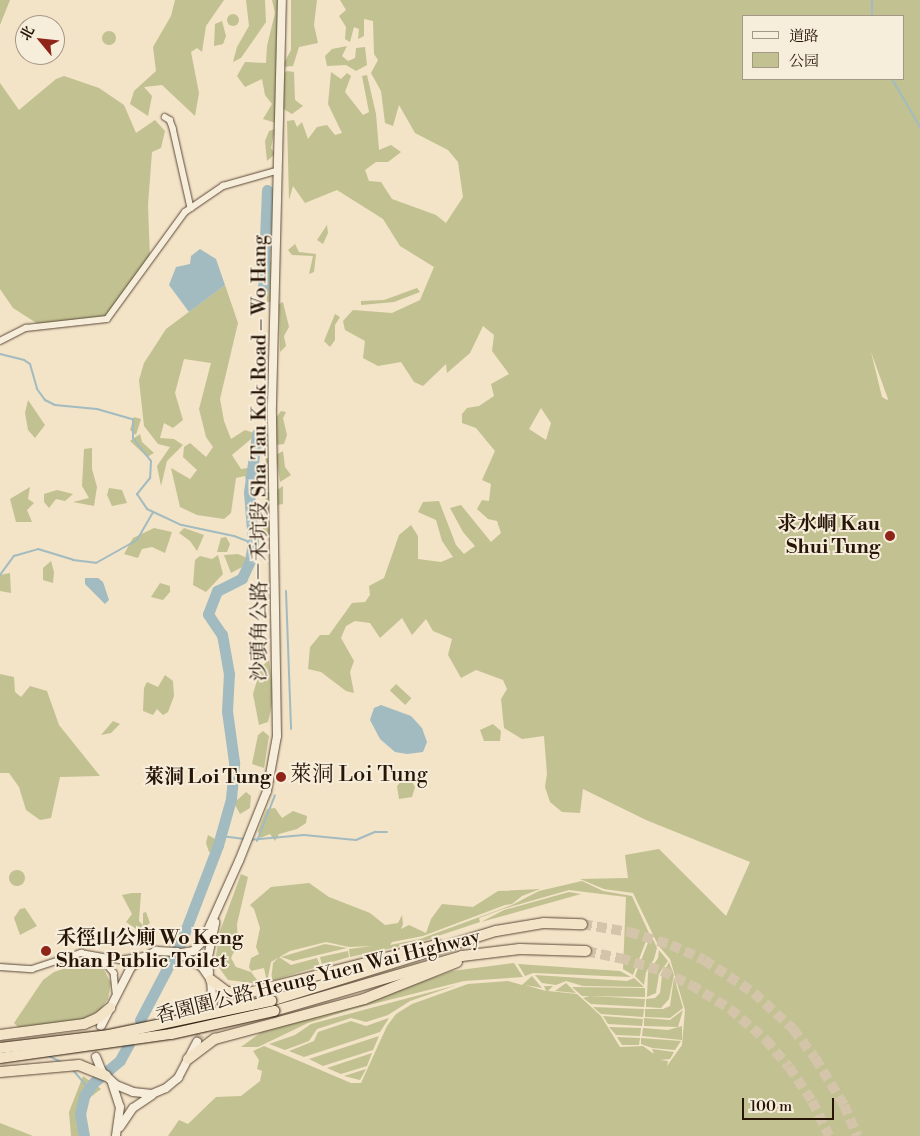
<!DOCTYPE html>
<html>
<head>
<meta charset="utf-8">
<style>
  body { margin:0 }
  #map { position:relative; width:920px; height:1136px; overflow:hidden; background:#f3e3c7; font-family:"Libre Bodoni","Noto Serif SC",serif }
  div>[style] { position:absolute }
  .green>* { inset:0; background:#c2c191; transform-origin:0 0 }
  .round { border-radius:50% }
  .water>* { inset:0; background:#a1bbc0 }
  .stream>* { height:2px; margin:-1px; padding:0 1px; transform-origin:1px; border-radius:1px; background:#a1bbc0 }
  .river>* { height:11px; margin:-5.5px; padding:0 5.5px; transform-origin:5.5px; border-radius:5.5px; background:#a1bbc0 }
  .secondary-tunnel>* { height:8px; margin-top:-4px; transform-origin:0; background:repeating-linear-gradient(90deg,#d4c4aa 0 8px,transparent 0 12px) }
  .highway-tunnel>* { height:10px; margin-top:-5px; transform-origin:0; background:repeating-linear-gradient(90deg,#d4c4aa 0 10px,transparent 0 15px) }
  .roads { filter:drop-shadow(0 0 1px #5a4837) drop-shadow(0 0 1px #5a4837) }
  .street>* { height:5.5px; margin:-2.75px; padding:0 2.75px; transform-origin:2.75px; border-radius:2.75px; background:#f7eddb }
  .secondary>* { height:8px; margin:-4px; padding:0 4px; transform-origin:4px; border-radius:4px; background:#f7eddb }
  .highway>* { height:10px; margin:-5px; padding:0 5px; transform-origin:5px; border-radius:5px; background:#f3e3c7 }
  .bridges { filter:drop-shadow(0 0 1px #271507) drop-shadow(0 0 1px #271507) }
  .highway-bridge>* { height:10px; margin:-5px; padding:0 5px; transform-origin:5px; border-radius:5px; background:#f3e3c7 }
  .dots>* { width:14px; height:14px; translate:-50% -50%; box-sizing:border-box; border:2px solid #f7eddb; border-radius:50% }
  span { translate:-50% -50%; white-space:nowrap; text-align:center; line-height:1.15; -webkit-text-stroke:4px #f7eddb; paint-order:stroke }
  .street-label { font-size:20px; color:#271507 }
  .poi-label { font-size:20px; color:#271507; font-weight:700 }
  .right { translate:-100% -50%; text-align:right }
  .left { translate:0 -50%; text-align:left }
  .quarter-label { font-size:22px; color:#271507 }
  .legend { position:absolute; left:742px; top:15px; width:162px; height:65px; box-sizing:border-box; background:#f7eddb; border:1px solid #a49786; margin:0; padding:6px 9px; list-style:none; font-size:15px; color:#271507 }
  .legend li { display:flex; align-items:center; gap:10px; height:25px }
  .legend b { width:25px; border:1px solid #a49786 }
  .north { position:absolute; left:15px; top:15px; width:50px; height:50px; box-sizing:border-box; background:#f7eddb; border:1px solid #a49786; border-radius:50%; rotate:298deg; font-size:14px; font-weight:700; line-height:20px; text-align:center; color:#271507 }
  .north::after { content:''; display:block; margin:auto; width:18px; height:22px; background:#8f2418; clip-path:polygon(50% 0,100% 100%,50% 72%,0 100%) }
  .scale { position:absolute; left:742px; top:1098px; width:92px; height:22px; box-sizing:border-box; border:2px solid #271507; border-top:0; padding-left:6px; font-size:15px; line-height:18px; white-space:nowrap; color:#271507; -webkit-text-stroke:4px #f7eddb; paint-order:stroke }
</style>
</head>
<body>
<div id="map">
  <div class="green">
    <i style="clip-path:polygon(0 0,10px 0,0 25px,0 52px)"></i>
    <i style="clip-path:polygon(175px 0,224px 0,206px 26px,202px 52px,197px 48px,191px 52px,199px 93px,195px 116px,162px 85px,144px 87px,152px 96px,148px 116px,130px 104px,134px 91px,156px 71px,153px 47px,171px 16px)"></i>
    <i style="clip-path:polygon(246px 0,265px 0,266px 22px,241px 58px,233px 62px,237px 47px,249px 26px)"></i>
    <i style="clip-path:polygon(272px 0,282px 0,276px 123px,263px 119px,272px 104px,265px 95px,262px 79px,245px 87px,237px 76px,245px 62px,266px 63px,267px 46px,275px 13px)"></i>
    <i style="clip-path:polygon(291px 0,317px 0,314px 25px,318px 43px,299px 47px,293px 66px,282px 67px,291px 50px)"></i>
    <i style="clip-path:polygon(evenodd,340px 0,920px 0,920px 1136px,168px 1136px,179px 1120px,188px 1124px,216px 1097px,241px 1096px,260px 1081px,262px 1071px,257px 1069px,259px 1060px,253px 1051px,264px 1046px,351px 1083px,361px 1083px,387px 1026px,396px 1014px,412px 1004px,468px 984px,508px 981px,522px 985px,532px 976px,542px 988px,525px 985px,546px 991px,544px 986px,553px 986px,548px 991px,577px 994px,601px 1016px,620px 1047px,643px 1046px,654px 1054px,652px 1049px,674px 1052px,670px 1059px,660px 1060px,668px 1061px,667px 1066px,682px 1045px,685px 1010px,670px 959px,658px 945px,633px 893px,604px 889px,580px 879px,628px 878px,625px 855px,659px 849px,726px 916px,750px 862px,646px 820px,583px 789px,580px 813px,562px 812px,550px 802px,545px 787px,547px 774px,544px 736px,522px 739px,504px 728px,501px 699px,507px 689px,503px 680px,476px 670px,461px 678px,448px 655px,452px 639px,433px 631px,426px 619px,412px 635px,402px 618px,380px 638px,370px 623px,355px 621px,346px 626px,341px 638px,354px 661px,350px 672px,354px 693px,346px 691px,321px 672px,308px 669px,310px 647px,320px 635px,329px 635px,352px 603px,365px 602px,370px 595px,369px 586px,384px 578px,399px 535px,411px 525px,418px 536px,418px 559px,441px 562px,453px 557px,442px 541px,436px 520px,418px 512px,423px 502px,439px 501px,456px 545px,464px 554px,475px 546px,463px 532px,450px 508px,461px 505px,491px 542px,501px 533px,497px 521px,488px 519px,477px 509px,482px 500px,489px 501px,491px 484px,482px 480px,495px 451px,476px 428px,462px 423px,462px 414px,467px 408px,479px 406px,494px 396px,491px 384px,509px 374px,492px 351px,494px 335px,483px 326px,470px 353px,447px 373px,446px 364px,423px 386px,414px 382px,401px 362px,378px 366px,363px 358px,365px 341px,345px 330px,343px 321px,353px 310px,392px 313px,420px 300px,434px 267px,400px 246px,383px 219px,337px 190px,305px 203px,293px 186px,289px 200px,287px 121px,294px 120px,297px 127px,302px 122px,308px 139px,317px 127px,327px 125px,335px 135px,342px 133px,328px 104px,331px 72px,341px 79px,347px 73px,351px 76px,345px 92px,363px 115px,369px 112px,362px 76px,367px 75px,376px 114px,379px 150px,391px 145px,401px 152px,388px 162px,376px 162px,365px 170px,369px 181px,381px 182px,392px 199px,436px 215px,446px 223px,463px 197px,458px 162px,448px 150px,415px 133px,399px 105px,393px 126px,385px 123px,381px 91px,371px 73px,378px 60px,374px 54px,373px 21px,364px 19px,364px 36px,358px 39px,359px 29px,354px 27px,350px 42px,345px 39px,346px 27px,339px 16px,346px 10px,340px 0,744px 16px,904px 16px,904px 79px,744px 79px,744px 16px,340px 0,871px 352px,888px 399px,887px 400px,882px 397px,871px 352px,340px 0,541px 408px,551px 423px,546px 440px,529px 429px,541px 408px)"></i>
    <i class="round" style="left:227px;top:14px;width:12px;height:12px"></i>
    <i style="clip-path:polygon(222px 21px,226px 36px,223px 44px,214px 46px,215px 24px)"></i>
    <i class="round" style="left:102px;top:31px;width:14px;height:14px"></i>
    <i style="clip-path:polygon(347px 46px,342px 56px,348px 61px,355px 58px,356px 48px,365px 47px,367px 65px,356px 71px,346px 65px,327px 66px,325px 56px,332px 49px)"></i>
    <i style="clip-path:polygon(287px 71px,294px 72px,295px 100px,303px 106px,292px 114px,282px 108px,283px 74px)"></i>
    <i style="clip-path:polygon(64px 76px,99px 88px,124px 105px,136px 133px,155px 120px,165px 131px,161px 148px,152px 152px,148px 205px,150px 259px,107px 319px,41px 326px,13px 308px,0 289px,0 83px,19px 110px,56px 79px)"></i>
    <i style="clip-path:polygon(275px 129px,271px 148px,275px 154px,267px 161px,265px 141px,269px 131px)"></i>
    <i style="clip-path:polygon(270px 187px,273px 195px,271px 242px,265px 255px,261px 254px,267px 245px,265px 188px)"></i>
    <i style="clip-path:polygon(327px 225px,328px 233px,323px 244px,317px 240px)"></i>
    <i style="clip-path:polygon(295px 244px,299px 252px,316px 254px,314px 272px,309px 274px,313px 256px,292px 255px,288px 250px)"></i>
    <i style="clip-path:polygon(272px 259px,272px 302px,267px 302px,266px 268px)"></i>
    <i style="clip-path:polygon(225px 285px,238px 323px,220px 399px,224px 421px,231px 439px,245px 430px,257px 434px,232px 455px,241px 469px,248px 468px,251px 473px,249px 492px,245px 476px,236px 478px,231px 513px,224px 519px,197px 515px,180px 507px,171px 468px,190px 479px,197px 470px,183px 457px,184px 447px,190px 443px,206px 457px,213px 447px,206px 437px,199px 409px,211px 363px,184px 359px,175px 393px,183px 420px,173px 428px,164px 423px,160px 438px,174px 439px,183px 445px,167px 461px,161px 486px,157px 466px,170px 447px,158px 444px,144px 426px,139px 380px,144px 363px,166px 329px)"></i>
    <i style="clip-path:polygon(417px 288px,420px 292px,394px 302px,361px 305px,361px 301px,384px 300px)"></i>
    <i style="clip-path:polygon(283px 302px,289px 327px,284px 336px,286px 346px,280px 352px,279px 304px)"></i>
    <i style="clip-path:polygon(335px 314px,340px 317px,335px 325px,335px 340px,330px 347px,324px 341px)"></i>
    <i style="clip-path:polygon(28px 400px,45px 425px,35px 438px,28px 430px,25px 413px)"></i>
    <i style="clip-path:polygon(281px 411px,286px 412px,283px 418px,287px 435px,284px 444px,276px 445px,275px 419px)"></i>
    <i style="clip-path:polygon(134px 417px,141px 419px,136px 435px,130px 430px)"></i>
    <i style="clip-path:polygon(140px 434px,142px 442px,154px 453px,147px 457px,130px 441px)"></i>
    <i style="clip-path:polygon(274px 438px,271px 476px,268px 483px,264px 443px,265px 439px)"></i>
    <i style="clip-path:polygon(92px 448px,92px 469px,97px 487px,94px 506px,73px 502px,89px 498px,82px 486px,84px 449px)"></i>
    <i style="clip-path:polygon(283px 451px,285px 467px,291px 475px,280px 482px,276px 455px)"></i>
    <i style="clip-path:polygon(283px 486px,283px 504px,277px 505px,277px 490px)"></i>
    <i style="clip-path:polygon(30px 487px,28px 499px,34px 503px,27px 510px,32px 522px,16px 522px,10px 499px)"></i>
    <i style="clip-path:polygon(109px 488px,122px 490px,127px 503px,112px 506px,107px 495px)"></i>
    <i style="clip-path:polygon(272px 489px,273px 541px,264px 533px,262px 527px,266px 494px)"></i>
    <i style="clip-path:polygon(57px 490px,73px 494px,65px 501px,56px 499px,49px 508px,44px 502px,44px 494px)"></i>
    <i style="clip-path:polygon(154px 528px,172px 532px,165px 553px,152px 547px,142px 549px,138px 558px,124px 554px,133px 538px)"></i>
    <i style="clip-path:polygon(184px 528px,204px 535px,197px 551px,190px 541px,179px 533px)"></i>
    <i style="clip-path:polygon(226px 537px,230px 544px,227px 552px,217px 552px,221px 538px)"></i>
    <i style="clip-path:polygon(238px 554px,247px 558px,242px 567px,231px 573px,224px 555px)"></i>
    <i style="clip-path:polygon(218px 555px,223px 574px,206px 592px,193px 585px,195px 560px,200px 556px,212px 559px)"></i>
    <i style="clip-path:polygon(51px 561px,54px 572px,53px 583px,43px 580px,43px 568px)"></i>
    <i style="clip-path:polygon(10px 573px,11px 593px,0 591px,0 575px)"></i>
    <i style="clip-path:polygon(160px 583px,170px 586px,170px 592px,163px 600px,151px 597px)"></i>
    <i style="clip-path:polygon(269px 660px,274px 695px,268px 722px,259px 725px,253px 694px,261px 667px)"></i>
    <i style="clip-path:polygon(0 674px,14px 677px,15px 692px,21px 697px,30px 686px,47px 691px,59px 725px,100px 776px,60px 777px,51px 818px,40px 820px,26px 810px,19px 787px,9px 773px,0 773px)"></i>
    <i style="clip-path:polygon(165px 675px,173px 681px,174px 696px,168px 712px,163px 715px,157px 709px,153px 715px,143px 711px,144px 688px,147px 682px,158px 687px)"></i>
    <i style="left:396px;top:684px;width:21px;height:9px;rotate:43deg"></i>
    <i style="clip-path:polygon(113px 721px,120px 724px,111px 733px,101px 735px)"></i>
    <i style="clip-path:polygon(493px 724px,501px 731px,500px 741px,484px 741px,480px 730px)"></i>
    <i style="clip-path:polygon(263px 731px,269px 736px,264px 768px,252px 764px,258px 735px)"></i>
    <i style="clip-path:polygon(408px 774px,415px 787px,412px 797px,399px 799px,397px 786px)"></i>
    <i style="clip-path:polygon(246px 792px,251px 796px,250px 808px,240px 814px,234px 803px)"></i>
    <i style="clip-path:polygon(275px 808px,282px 818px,293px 811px,307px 816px,306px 823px,297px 829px,279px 834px,275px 841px,270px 834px,260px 838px,258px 831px,265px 813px,267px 809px)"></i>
    <i style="clip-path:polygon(208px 835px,222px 843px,223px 849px,209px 852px,206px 843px)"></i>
    <i class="round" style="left:9px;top:870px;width:16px;height:16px"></i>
    <i style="clip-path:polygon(241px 874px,248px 877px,237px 924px,238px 943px,231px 958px,236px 967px,251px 972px,260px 984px,228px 980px,215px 962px,220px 931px)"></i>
    <i style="clip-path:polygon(582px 881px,603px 891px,632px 896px,649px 933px,633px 975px,623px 969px,626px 897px,569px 890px,503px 909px,479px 918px,480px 922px,426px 940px,392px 948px,350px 957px,349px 949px,372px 946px,349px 947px,326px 942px,290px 951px,271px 962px,267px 982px,264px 968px,251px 971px,249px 967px,251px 958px,259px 954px,256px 947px,260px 928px,254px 909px,250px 905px,271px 887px,309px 883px,329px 897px,370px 913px,385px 925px,398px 923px,402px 915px,403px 924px,401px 929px,409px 925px,426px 933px,431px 919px,442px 904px,473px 907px,498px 891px,540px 889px,522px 896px,512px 904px,505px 905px,423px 936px,392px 942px,390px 945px,420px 939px,512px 905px,539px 891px)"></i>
    <i style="clip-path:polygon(569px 892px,581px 894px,481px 922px,504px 910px)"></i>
    <i style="clip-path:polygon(132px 893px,141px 893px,139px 921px,143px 925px,143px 913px,146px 912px,150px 923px,139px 931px,126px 922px,132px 914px,122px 895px)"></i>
    <i style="clip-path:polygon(25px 908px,37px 926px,20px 935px,14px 918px,20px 909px)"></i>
    <i style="clip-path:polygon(651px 935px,657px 948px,654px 959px,646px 972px,644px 985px,635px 976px)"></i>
    <i style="clip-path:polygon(325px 944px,347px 948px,293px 961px,281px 957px)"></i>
    <i style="clip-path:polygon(659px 950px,668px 961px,659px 974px,656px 993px,647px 997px,648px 973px,658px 958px)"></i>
    <i style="clip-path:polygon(348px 951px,349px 957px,322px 965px,320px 957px)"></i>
    <i style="clip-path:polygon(279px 957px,291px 965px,317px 958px,320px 966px,271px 981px,273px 963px)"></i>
    <i style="clip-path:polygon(88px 961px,103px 968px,111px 983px,108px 999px,100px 1010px,84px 1019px,19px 1028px,14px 1023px,43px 980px,54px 972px)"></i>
    <i style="clip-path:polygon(669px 962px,674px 975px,669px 999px,661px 1008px,646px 1007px,646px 999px,655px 998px,660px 993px,662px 975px)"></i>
    <i style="clip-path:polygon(514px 963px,523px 977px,464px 981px,353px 1009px,308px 1023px,258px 1047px,241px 1047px,263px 1031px,371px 1000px,452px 971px)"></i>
    <i style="clip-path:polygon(518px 964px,620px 971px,631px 977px,533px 973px,525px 976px)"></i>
    <i style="clip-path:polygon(535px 975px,627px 981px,634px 978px,644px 987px,583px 986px,566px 981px,556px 985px,542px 983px)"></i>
    <i style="clip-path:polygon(674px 977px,683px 1008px,670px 1018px,645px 1017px,645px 1009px,663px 1009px,670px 1006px)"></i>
    <i style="clip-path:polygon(566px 983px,576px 993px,555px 991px)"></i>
    <i style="clip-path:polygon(457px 985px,410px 1001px,388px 1015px,366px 1022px,351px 1018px,317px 1029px,309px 1041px,285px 1050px,269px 1044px,295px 1035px,311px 1024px)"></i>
    <i style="clip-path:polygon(572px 987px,645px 988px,645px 997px,582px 996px)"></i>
    <i style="clip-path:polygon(590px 996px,645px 999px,644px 1007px,591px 1004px,583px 998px)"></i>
    <i style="clip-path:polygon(593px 1007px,644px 1009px,643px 1017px,601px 1014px)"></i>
    <i style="clip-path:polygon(683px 1010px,678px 1027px,644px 1026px,644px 1018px,670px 1020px)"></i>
    <i style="clip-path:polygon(603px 1016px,643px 1019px,642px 1026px,608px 1024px)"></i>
    <i style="clip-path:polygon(389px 1018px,380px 1032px,304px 1057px,289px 1051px,314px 1041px,318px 1032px,351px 1021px,366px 1026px)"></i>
    <i style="clip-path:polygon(682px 1026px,682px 1040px,642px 1036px,643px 1028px,668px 1030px)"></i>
    <i style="clip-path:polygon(609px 1027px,641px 1028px,640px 1036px,616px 1035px)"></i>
    <i style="clip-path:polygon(379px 1036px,373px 1050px,323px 1066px,309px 1059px)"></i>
    <i style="clip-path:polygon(617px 1037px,640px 1038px,639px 1045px,622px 1045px)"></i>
    <i style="clip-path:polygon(641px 1038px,681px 1041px,675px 1050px,652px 1048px,641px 1044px)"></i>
    <i style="clip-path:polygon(372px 1053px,367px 1066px,341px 1074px,327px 1068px)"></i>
    <i style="clip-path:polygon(366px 1069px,360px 1080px,344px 1076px)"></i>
    <i style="clip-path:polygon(83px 1076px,101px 1089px,88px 1099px,84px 1113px,82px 1121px,89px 1136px,71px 1136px,69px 1112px)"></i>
    <i style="clip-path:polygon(0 1123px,33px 1136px,0 1136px)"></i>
  </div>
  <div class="water">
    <i style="clip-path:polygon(200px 249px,216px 259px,225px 285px,189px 312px,169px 285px,176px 267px,190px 264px,191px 256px)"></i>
    <i style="clip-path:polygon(85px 578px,98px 578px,103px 582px,109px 600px,105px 604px,85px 584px)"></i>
    <i style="clip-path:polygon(381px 705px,411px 716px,422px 728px,427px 742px,423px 752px,407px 754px,395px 752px,380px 739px,370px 720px,374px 708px)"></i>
  </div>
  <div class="stream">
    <i style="left:872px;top:0;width:16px;rotate:90deg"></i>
    <i style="left:892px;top:79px;width:56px;rotate:59.7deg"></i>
    <i style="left:0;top:354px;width:25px;rotate:14deg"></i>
    <i style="left:24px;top:360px;width:7px;rotate:34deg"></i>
    <i style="left:30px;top:364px;width:26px;rotate:74deg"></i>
    <i style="left:37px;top:389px;width:14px;rotate:54deg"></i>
    <i style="left:45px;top:400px;width:11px;rotate:27deg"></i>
    <i style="left:55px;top:405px;width:42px;rotate:5.4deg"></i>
    <i style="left:97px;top:409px;width:37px;rotate:16deg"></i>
    <i style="left:133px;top:419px;width:19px;rotate:90deg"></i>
    <i style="left:133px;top:438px;width:29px;rotate:52deg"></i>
    <i style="left:151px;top:461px;width:17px;rotate:93deg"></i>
    <i style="left:150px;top:478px;width:21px;rotate:129deg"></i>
    <i style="left:137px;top:494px;width:18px;rotate:56deg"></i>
    <i style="left:147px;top:509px;width:38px;rotate:25deg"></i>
    <i style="left:182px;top:525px;width:53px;rotate:11.9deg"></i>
    <i style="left:234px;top:536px;width:14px;rotate:21deg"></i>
    <i style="left:247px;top:541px;width:10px;rotate:53deg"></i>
    <i style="left:0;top:575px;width:24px;rotate:-54deg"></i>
    <i style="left:14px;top:556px;width:25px;rotate:-16deg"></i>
    <i style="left:38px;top:549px;width:37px;rotate:17deg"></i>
    <i style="left:73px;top:560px;width:23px;rotate:7deg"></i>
    <i style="left:96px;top:563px;width:47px;rotate:-29.3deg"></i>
    <i style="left:137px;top:540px;width:32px;rotate:-60deg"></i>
    <i style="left:286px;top:591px;width:138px;rotate:87.9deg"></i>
    <i style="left:221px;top:836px;width:24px;rotate:7deg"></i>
    <i style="left:249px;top:840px;width:55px;rotate:-5.2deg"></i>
    <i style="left:304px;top:835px;width:52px;rotate:5.5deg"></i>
    <i style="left:356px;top:840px;width:21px;rotate:-23deg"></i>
    <i style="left:375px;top:832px;width:12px"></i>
    <i style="left:257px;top:841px;width:49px;rotate:-68.6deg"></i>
    <i style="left:49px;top:1056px;width:16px;rotate:27deg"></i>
    <i style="left:73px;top:1070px;width:23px;rotate:50deg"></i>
  </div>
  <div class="river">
    <i style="left:263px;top:289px;width:99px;rotate:-87.7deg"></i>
    <i style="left:140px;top:1020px;width:88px;rotate:-62.3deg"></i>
    <i style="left:181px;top:942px;width:104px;rotate:-69.1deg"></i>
    <i style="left:218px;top:845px;width:48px;rotate:-74.2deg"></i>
    <i style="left:231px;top:799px;width:37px;rotate:-85deg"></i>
    <i style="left:234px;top:762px;width:51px;rotate:-97.8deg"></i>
    <i style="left:227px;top:711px;width:37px;rotate:-87deg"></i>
    <i style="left:229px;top:674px;width:40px;rotate:-100deg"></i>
    <i style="left:222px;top:635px;width:25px;rotate:-124deg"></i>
    <i style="left:208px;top:614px;width:25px;rotate:-69deg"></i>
    <i style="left:217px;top:591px;width:28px;rotate:-27deg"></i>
    <i style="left:242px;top:578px;width:19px;rotate:-65deg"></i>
    <i style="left:250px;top:561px;width:19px;rotate:-81deg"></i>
    <i style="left:253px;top:542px;width:50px;rotate:-94.6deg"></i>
    <i style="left:249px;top:492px;width:59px;rotate:-82.1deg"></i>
    <i style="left:84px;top:1136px;width:22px;rotate:-100deg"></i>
    <i style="left:80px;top:1114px;width:18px;rotate:-77deg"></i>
    <i style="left:84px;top:1096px;width:16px;rotate:-55deg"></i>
    <i style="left:93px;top:1083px;width:35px;rotate:-40deg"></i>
    <i style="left:120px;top:1060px;width:18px;rotate:-61deg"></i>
  </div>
  <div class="secondary-tunnel">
    <i style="left:197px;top:1042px;width:35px;rotate:-65deg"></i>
  </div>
  <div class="highway-tunnel">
    <i style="left:582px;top:924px;width:48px;rotate:9.7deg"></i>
    <i style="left:629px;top:932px;width:44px;rotate:17.2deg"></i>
    <i style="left:671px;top:945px;width:36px;rotate:24deg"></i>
    <i style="left:704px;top:960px;width:60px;rotate:33.4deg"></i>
    <i style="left:754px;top:993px;width:53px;rotate:42.7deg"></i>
    <i style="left:793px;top:1029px;width:36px;rotate:53deg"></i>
    <i style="left:815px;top:1058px;width:55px;rotate:58.3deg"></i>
    <i style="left:844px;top:1105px;width:34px;rotate:67deg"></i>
    <i style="left:586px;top:951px;width:35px;rotate:12deg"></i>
    <i style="left:620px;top:958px;width:44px;rotate:17.2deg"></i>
    <i style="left:662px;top:971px;width:32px;rotate:26deg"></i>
    <i style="left:691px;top:985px;width:46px;rotate:31.6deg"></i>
    <i style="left:730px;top:1009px;width:48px;rotate:40.7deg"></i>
    <i style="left:766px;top:1040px;width:35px;rotate:50deg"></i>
    <i style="left:789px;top:1067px;width:41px;rotate:55.9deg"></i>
    <i style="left:812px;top:1101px;width:39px;rotate:64deg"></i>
  </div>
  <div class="roads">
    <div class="street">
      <i style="left:165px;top:117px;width:6px;rotate:31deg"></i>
      <i style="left:170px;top:120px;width:9px;rotate:69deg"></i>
      <i style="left:173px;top:128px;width:82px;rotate:77.3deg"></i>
      <i style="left:0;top:341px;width:29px;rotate:-27deg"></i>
      <i style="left:26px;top:328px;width:81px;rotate:-6.3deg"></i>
      <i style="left:107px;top:319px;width:132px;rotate:-53.9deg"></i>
      <i style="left:185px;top:212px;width:46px;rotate:-34.4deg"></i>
      <i style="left:223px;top:186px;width:55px;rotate:-15.8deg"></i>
      <i style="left:101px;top:958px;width:20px;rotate:49deg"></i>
      <i style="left:114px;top:973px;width:20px;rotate:84deg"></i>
      <i style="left:0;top:967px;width:32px;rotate:4deg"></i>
      <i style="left:32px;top:969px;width:52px;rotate:-18.1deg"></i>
      <i style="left:81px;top:953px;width:39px;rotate:10deg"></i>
      <i style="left:119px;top:960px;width:25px;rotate:-9deg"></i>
    </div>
    <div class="secondary">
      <i style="left:181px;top:953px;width:12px;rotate:-9deg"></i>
      <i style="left:193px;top:951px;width:14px;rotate:-45deg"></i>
      <i style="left:203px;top:941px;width:88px;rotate:-65.8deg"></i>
      <i style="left:239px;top:861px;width:75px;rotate:-68.2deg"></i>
      <i style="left:267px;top:791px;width:56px;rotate:-79.7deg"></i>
      <i style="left:277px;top:736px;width:331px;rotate:-90.9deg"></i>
      <i style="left:272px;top:405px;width:405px;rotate:-88.6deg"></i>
      <i style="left:209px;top:973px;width:16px;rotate:-94deg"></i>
      <i style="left:208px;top:957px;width:35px;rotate:-78deg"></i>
      <i style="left:101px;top:1026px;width:66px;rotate:-63deg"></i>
      <i style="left:131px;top:967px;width:30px;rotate:-33deg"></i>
      <i style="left:156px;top:951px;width:21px;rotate:3deg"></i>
      <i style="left:177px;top:952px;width:29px;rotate:31deg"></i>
      <i style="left:202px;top:967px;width:16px;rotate:55deg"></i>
      <i style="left:211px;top:980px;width:26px;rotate:86deg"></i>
      <i style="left:96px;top:1057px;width:16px;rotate:68deg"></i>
      <i style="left:102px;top:1072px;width:19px;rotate:43deg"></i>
      <i style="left:116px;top:1085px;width:18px;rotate:22deg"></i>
      <i style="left:133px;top:1092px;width:19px;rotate:6deg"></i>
      <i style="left:152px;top:1094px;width:15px;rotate:-23deg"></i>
      <i style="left:166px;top:1088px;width:16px;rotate:-40deg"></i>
      <i style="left:178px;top:1078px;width:41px;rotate:-62.2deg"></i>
      <i style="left:112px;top:1083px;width:25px;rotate:72deg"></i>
      <i style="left:120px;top:1107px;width:29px;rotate:98deg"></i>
      <i style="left:120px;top:1127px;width:23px;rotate:-56deg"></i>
      <i style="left:133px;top:1108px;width:23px;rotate:-34deg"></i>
    </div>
    <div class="highway">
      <i style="left:211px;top:980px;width:20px;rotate:37deg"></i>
      <i style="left:227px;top:992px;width:21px;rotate:3deg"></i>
      <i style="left:248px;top:993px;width:195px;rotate:-14.3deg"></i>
      <i style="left:271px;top:1001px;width:236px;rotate:-17.3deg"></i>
      <i style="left:496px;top:931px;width:49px;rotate:-9.5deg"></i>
      <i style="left:544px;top:923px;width:38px;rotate:2deg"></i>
      <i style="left:274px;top:1011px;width:196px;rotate:-16.3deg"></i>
      <i style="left:462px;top:956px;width:58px;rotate:-6.9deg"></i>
      <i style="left:520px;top:949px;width:66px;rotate:1.7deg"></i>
      <i style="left:0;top:1035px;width:85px;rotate:-7.5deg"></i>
      <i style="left:84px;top:1024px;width:15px;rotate:-23deg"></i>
      <i style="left:98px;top:1018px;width:16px;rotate:-40deg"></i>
      <i style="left:188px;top:1059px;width:34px;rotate:-37deg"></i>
      <i style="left:215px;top:1039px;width:154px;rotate:-15deg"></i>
      <i style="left:364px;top:999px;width:100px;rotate:-21.7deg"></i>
      <i style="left:0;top:1072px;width:79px;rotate:-5.1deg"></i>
      <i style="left:79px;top:1065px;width:29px;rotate:22deg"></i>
    </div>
  </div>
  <div class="bridges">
    <div class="highway-bridge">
      <i style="left:0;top:1048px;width:110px;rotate:-6.8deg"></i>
      <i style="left:109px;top:1035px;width:166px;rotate:-11.9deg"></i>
      <i style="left:0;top:1058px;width:173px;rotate:-8deg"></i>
      <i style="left:171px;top:1034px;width:106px;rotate:-12.6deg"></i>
    </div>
  </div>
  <div class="dots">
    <i style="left:890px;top:536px;background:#8f2418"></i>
    <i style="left:281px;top:777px;background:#8f2418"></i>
    <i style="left:46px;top:951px;background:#8f2418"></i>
  </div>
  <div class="street-label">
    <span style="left:260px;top:458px;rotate:-90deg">沙頭角公路－禾坑段 Sha Tau Kok Road – Wo Hang</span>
    <span style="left:318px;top:977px;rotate:-14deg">香園圍公路 Heung Yuen Wai Highway</span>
  </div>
  <div class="poi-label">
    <span class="right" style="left:880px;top:536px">求水峒 Kau<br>Shui Tung</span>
    <span class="right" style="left:271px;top:777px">萊洞 Loi Tung</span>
    <span class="left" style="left:56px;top:950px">禾徑山公廁 Wo Keng<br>Shan Public Toilet</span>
  </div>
  <div class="quarter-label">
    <span style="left:359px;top:775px">萊洞 Loi Tung</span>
  </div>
  <ul class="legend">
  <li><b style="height:6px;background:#f7eddb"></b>道路</li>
  <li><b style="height:14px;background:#c2c191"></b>公园</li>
  </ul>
  <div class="north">北</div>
  <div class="scale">100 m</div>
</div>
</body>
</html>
